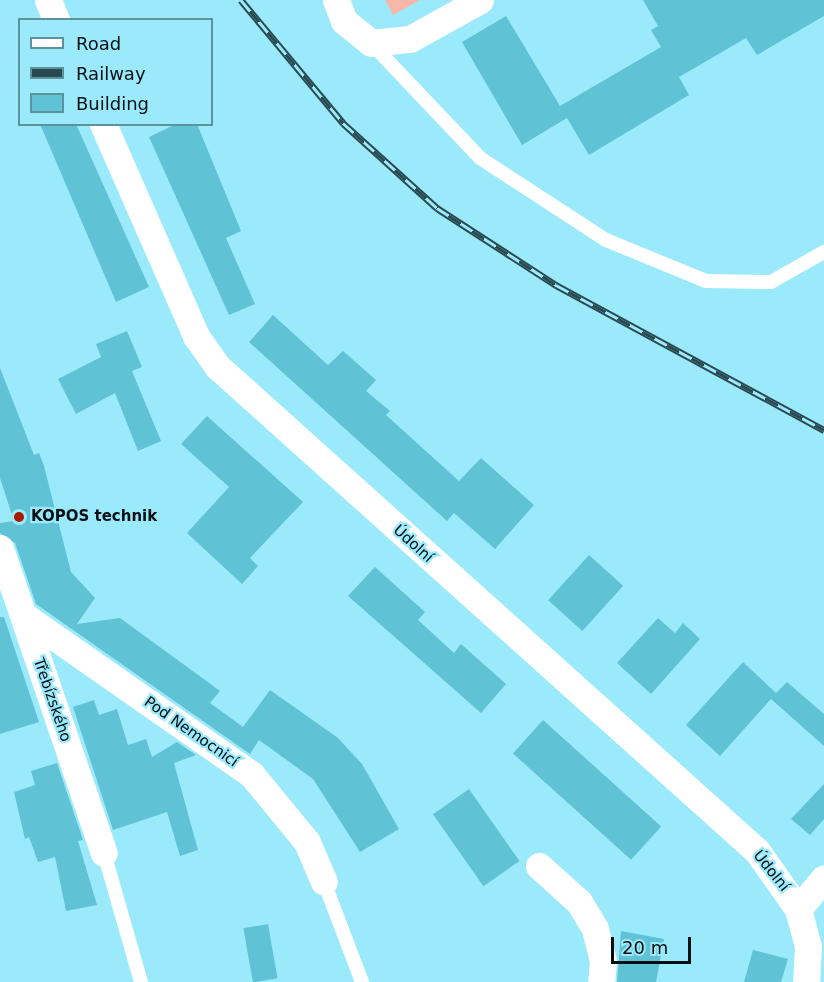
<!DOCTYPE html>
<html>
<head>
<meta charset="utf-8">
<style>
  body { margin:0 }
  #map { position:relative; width:824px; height:982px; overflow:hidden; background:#9aeafb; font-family:"DejaVu Sans",sans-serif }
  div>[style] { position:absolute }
  .green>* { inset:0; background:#f9b7a9 }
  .building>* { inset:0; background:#60c2d5; transform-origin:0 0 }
  .service>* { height:14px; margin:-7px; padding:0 7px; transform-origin:7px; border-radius:7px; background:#fff }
  .minor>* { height:27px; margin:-13.5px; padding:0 13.5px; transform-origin:13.5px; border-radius:13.5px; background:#fff }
  .rail>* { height:7px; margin-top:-3.5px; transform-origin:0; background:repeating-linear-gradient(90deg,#9aeafb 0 14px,#2a4a52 0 28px); box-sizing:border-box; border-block:2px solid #2a4a52 }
  .dots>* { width:16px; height:16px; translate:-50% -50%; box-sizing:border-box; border:3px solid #9aeafb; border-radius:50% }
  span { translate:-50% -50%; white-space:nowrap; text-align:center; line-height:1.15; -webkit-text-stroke:4.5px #9aeafb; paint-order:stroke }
  .poi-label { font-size:15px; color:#000f13; font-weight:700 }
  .left { translate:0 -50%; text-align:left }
  .street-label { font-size:15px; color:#000f13 }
  .legend { position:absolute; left:18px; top:18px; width:195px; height:108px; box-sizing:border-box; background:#9aeafb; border:2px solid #5c929e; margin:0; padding:8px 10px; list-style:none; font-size:18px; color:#000f13 }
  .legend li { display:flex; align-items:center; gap:12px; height:30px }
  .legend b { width:30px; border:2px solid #5c929e }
  .scale { position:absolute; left:611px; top:937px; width:80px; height:27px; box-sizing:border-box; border:3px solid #000f13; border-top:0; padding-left:8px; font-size:18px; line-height:21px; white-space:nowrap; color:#000f13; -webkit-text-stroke:4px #9aeafb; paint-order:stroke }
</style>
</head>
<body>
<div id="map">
  <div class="green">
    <i style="clip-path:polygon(385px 0,420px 0,393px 15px)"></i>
  </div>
  <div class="building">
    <i style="clip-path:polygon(643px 0,824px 0,824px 16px,757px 55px,746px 38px,679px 77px,689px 95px,589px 155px,567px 118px,522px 145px,462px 42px,506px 16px,560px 106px,661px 47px,651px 30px,658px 26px)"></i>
    <i style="clip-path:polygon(40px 124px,76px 124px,149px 287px,116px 302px)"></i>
    <i style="clip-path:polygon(176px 124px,197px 124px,241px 231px,226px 238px,255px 304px,229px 315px,149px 137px)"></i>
    <i style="clip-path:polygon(273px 315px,328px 365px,343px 351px,376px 380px,366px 391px,390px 411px,386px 415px,459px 481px,481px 458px,534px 505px,495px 549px,454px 513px,447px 521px,249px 342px)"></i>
    <i style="clip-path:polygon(127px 331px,142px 367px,132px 371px,161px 441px,138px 451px,115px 393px,76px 414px,58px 379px,101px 357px,96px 344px)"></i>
    <i style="clip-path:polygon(0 368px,34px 455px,39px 453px,44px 466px,71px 572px,95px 598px,77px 624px,120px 618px,220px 691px,210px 703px,243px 727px,270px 690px,338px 738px,362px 764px,399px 829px,360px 852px,313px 779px,259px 740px,250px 754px,36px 604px,15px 543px,0 533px,0 523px,14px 521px,0 478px)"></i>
    <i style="clip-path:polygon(207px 416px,303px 502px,250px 558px,258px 566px,242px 584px,187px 533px,229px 487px,181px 444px)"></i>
    <i style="left:589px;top:555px;width:46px;height:61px;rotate:42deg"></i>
    <i style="clip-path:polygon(375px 567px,425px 612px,418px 620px,454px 653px,461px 644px,506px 684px,481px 713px,348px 596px)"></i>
    <i style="clip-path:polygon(0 617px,4px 617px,39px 722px,0 734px)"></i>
    <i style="clip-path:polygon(658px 618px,675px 633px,683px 623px,700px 639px,651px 694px,617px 663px)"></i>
    <i style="clip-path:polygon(743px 662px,776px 693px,787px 682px,824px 714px,824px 746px,771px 699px,720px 756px,686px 725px)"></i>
    <i style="clip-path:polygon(94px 700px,99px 715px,117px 709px,128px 745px,146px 739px,152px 757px,177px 742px,196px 755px,174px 763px,198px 850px,180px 856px,167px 812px,113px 830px,73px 707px)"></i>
    <i style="left:543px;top:720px;width:159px;height:45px;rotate:42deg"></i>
    <i style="clip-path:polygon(57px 763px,83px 840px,78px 841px,97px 905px,66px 911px,55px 857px,38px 862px,29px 837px,25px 839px,14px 792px,35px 785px,31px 771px)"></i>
    <i style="clip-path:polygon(824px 784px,824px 819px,810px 835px,791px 819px)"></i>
    <i style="left:469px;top:789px;width:88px;height:44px;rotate:55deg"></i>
    <i style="left:268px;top:924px;width:55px;height:25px;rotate:80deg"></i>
    <i style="clip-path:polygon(621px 931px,664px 939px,656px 982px,617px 982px)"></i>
    <i style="clip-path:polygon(753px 950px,788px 959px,781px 982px,744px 982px)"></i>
  </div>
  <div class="service">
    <i style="left:371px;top:43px;width:158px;rotate:46.5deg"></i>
    <i style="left:480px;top:158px;width:150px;rotate:33.1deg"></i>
    <i style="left:606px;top:240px;width:108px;rotate:22.3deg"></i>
    <i style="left:706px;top:281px;width:65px;rotate:0.9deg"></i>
    <i style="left:771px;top:282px;width:61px;rotate:-29.5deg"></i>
    <i style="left:104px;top:853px;width:134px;rotate:74deg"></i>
    <i style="left:324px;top:882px;width:107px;rotate:69.2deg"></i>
  </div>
  <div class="minor">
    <i style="left:48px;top:0;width:22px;rotate:68deg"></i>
    <i style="left:336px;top:0;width:22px;rotate:69deg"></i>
    <i style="left:344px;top:21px;width:35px;rotate:39deg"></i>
    <i style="left:371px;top:43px;width:39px;rotate:-6deg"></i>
    <i style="left:410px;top:39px;width:80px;rotate:-29.1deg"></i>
    <i style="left:103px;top:124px;width:232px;rotate:66.3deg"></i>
    <i style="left:196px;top:336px;width:38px;rotate:55deg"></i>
    <i style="left:218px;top:367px;width:724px;rotate:41.92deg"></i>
    <i style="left:757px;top:851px;width:71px;rotate:54.7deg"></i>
    <i style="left:798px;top:909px;width:39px;rotate:75deg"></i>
    <i style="left:808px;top:947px;width:35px;rotate:93deg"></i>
    <i style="left:0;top:548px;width:322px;rotate:71.2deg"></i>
    <i style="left:23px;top:615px;width:279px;rotate:34.9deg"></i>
    <i style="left:252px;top:775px;width:87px;rotate:50.6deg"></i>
    <i style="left:307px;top:842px;width:43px;rotate:67deg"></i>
    <i style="left:539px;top:866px;width:54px;rotate:42deg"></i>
    <i style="left:579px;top:902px;width:31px;rotate:59deg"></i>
    <i style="left:595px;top:929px;width:33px;rotate:76deg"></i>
    <i style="left:603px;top:961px;width:21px;rotate:95deg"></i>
    <i style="left:798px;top:909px;width:40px;rotate:-50deg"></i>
  </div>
  <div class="rail">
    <i style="left:241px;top:0;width:160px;rotate:50.3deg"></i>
    <i style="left:343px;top:123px;width:127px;rotate:42.1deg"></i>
    <i style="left:437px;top:208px;width:142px;rotate:32.9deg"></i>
    <i style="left:556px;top:285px;width:305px;rotate:28.4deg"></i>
  </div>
  <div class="dots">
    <i style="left:19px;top:517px;background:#a91a00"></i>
  </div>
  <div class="poi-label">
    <span class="left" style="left:31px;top:517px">KOPOS technik</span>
  </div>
  <div class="street-label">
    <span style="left:413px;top:544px;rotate:42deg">Údolní</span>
    <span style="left:52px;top:700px;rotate:71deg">Třebízského</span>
    <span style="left:191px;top:732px;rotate:35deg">Pod Nemocnicí</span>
    <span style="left:771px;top:871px;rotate:51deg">Údolní</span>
  </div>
  <ul class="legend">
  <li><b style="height:8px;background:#fff"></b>Road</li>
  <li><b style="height:8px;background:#2a4a52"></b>Railway</li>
  <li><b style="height:16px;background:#60c2d5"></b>Building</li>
  </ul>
  <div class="scale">20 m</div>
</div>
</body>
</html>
